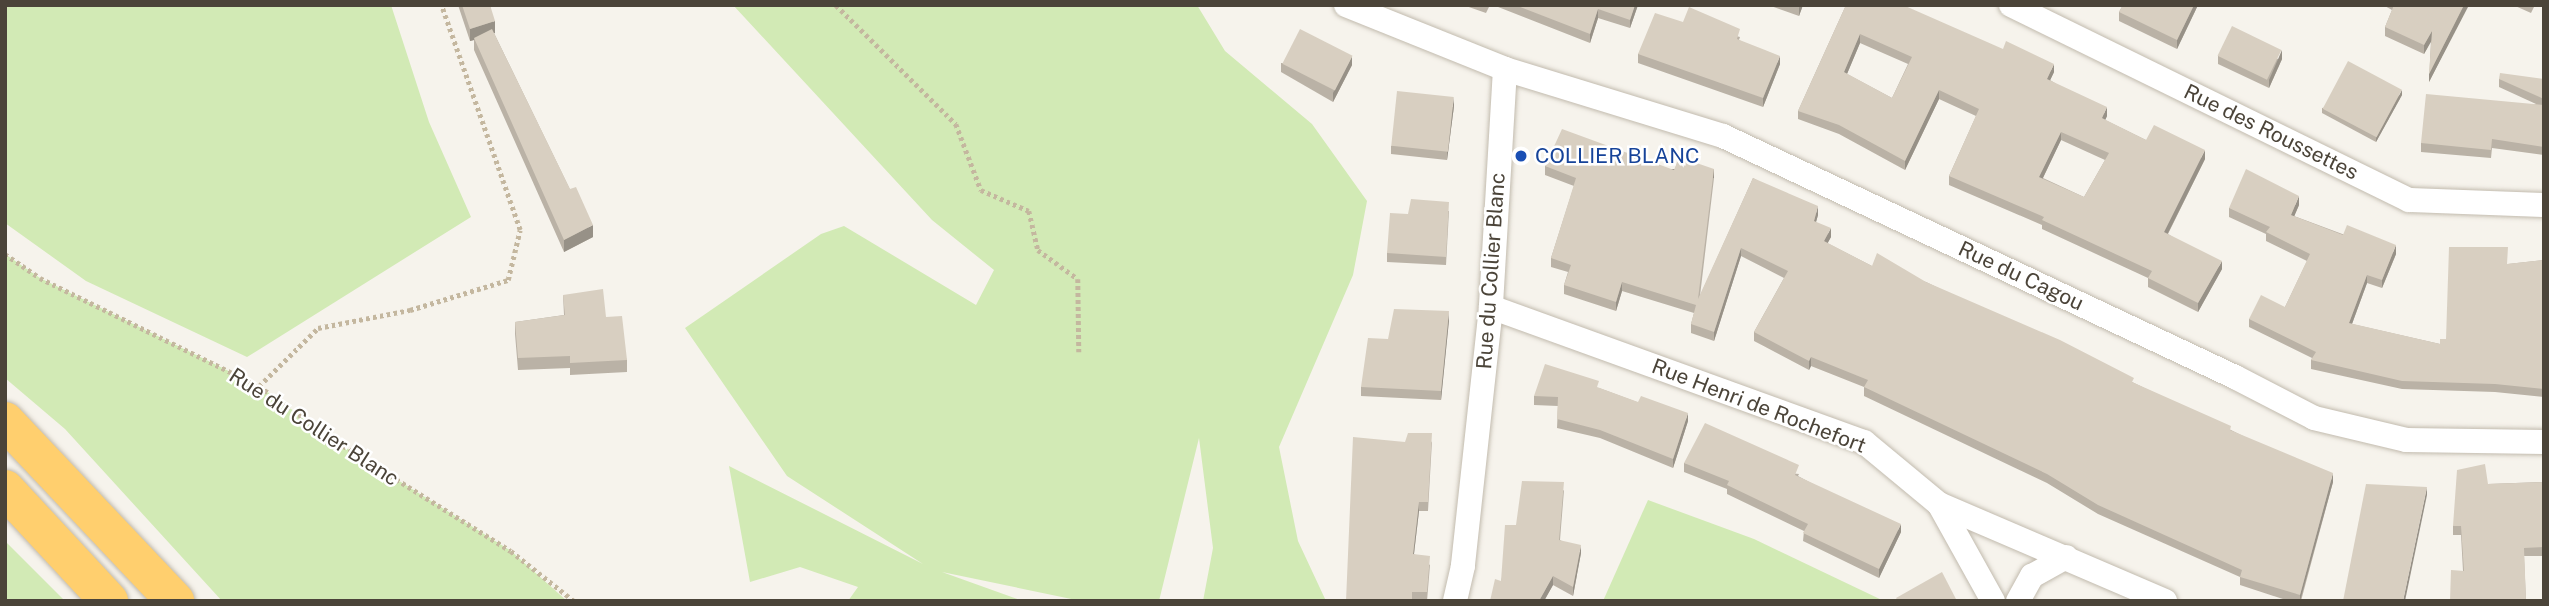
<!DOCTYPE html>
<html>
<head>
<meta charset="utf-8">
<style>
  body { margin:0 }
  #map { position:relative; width:2549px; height:606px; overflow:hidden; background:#f6f3ec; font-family:"Public Sans",sans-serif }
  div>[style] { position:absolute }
  .green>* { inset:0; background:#d2eab5 }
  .path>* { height:4.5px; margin-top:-2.25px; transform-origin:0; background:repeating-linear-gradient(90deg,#c4b79f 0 3.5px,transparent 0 7px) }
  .roads { filter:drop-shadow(0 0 2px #c2bbae) drop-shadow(0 0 2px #c2bbae) }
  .street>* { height:24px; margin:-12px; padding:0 12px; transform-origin:12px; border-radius:12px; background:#fff }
  .highway>* { height:38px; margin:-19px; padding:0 19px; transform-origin:19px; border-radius:19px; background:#ffcf6e }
  .wall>* { inset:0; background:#bab2a6 }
  .shaded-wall>* { inset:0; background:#979187; transform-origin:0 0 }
  .building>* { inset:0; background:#d8cfc1; transform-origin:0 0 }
  .dots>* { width:19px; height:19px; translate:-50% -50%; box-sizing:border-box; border:4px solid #fff; border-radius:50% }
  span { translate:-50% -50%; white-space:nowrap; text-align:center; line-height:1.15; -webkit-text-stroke:5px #fff; paint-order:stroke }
  .street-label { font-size:21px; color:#4b4439 }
  .transit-label { font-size:21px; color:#164399 }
  .left { translate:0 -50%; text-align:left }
  .frame { position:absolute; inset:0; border:7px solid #4b4439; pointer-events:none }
</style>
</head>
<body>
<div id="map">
  <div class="green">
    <i style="clip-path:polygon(5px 5px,391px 5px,429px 122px,471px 217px,247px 357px,86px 281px,5px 223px)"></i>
    <i style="clip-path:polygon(733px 5px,1197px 5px,1225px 51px,1312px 124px,1367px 201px,1353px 275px,1279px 447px,1298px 541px,1326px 601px,1203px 601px,1213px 548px,1199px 438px,1159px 601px,1081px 601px,942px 572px,1023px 601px,848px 601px,858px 587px,800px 567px,750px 582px,729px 466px,923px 564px,787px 476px,685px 328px,821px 234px,844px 226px,976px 305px,994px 270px,932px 220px)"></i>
    <i style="clip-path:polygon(5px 254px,40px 278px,259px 386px,337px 442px,511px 551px,567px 601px,222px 601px,65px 429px,5px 378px)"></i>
    <i style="clip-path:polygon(1648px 500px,1754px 539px,1884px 601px,1603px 601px)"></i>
    <i style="clip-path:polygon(5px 541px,65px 601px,5px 601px)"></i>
  </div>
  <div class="path">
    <i style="left:836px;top:5px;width:169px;rotate:44.8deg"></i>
    <i style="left:956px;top:124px;width:71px;rotate:69.3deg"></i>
    <i style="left:981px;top:190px;width:52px;rotate:23.6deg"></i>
    <i style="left:1029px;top:211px;width:40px;rotate:77deg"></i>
    <i style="left:1038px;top:250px;width:49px;rotate:35.9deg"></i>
    <i style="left:1078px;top:279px;width:73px;rotate:89.2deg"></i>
    <i style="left:5px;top:254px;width:42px;rotate:34.4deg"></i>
    <i style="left:40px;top:278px;width:244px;rotate:26.3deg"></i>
    <i style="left:259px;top:386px;width:96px;rotate:35.7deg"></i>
    <i style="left:337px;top:442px;width:205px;rotate:32.1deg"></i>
    <i style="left:511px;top:551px;width:80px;rotate:38.4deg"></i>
    <i style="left:259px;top:386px;width:83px;rotate:-44.5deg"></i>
    <i style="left:318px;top:328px;width:94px;rotate:-11.1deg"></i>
    <i style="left:410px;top:310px;width:102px;rotate:-17deg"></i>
    <i style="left:508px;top:280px;width:51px;rotate:-76.5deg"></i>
    <i style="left:520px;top:230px;width:238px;rotate:-109.3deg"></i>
  </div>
  <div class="roads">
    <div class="street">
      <i style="left:1346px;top:5px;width:171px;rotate:21.9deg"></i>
      <i style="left:1505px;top:69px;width:238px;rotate:93.4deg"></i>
      <i style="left:1491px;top:307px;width:261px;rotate:96.2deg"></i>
      <i style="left:1463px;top:566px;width:36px;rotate:103deg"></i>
      <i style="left:2011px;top:5px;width:443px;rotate:26.1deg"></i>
      <i style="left:2409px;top:200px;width:135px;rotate:2.1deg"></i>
      <i style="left:1505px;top:69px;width:228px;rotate:17.1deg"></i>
      <i style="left:1723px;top:136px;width:566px;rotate:25.21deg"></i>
      <i style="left:2235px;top:377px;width:89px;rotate:27.4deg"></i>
      <i style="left:2314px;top:418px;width:95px;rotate:13.4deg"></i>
      <i style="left:2406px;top:440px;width:138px;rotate:0.8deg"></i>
      <i style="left:1491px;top:307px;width:397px;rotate:19.9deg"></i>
      <i style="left:1864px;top:442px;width:97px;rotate:39.6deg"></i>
      <i style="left:1939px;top:504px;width:246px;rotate:23.2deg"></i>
      <i style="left:1939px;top:504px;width:111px;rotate:60.9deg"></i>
      <i style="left:2018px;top:601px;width:29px;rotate:-61deg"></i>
      <i style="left:2032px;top:576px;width:39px;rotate:-29deg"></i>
    </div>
    <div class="highway">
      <i style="left:5px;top:421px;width:248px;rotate:46.6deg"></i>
      <i style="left:5px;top:489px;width:153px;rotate:47.1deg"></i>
    </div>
  </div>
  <div class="wall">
    <i style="clip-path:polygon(458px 5px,490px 5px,495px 33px,494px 33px,593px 237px,564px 252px,474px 50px,474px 40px,470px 41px)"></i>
    <i style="clip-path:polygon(1463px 5px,1490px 5px,1486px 13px)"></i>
    <i style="clip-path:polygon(1493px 5px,1638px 5px,1630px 28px,1598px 18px,1590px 43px)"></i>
    <i style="clip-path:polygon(1768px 5px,1803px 5px,1799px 16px)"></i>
    <i style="clip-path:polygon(evenodd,1846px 5px,2054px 72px,2050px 80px,2107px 116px,2105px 120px,2146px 140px,2205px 159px,2168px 234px,2222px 269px,2198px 312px,2148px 287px,2148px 278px,2042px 229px,2042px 225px,1949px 185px,1949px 176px,1976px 116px,1939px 99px,1905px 170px,1839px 134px,1798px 119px,1798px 111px,1846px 5px,1860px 43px,1908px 64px,1892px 98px,1847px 74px,1860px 43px,1846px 5px,2061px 140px,2105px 160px,2084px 197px,2043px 178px,2061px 140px)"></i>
    <i style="clip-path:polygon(2123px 5px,2198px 5px,2177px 49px,2119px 21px,2119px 12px)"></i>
    <i style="clip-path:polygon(2383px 5px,2468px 5px,2429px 82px,2431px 41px,2424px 54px,2385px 36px,2385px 27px,2392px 10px)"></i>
    <i style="clip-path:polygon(2513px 5px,2535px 5px,2531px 13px)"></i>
    <i style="clip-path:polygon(1683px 22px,1740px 37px,1739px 40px,1780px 64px,1763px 107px,1638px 63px,1638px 54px)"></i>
    <i style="clip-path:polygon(2218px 56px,2282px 59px,2269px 88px,2218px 64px)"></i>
    <i style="clip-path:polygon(1281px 63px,1352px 65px,1333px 102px,1281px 72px)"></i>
    <i style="clip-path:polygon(2499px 79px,2544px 79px,2544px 155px,2492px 148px,2491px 158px,2421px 152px,2421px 143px,2536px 104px,2499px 87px)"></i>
    <i style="clip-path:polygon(2402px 95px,2376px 142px,2322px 113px,2322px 108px)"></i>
    <i style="clip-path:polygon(1454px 106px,1447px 160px,1391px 154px,1391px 146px)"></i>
    <i style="clip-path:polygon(1545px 166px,1674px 170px,1714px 178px,1700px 296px,1753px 178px,1818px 215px,1816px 222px,1831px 237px,1827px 243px,1872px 266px,1926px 282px,2231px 430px,2333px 482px,2301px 601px,2289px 601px,2240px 585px,2240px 577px,2098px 514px,2047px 483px,1864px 396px,1864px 387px,1811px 366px,1809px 370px,1754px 341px,1754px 332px,1784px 278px,1741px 256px,1714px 341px,1691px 333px,1691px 324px,1694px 313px,1622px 291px,1616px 311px,1564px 294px,1564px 285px,1568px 272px,1551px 267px,1551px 258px,1574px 186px,1545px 175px)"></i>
    <i style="clip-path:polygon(2299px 205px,2294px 216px,2396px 254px,2382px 288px,2367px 283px,2352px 324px,2440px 344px,2446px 339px,2508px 264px,2544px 260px,2544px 397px,2495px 392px,2402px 389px,2311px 369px,2311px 360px,2312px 358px,2249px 327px,2249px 319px,2285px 307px,2307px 261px,2266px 241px,2266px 234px,2229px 217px,2229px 208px)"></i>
    <i style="clip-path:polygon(1449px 211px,1446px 265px,1387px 262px,1387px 253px,1408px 214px)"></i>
    <i style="clip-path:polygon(563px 295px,606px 317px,627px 360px,627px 372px,570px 375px,570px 368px,518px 370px,515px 334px,515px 322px,564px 315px)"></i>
    <i style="clip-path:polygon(1449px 320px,1441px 400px,1361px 396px,1361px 387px)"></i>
    <i style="clip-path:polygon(1599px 388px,1688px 421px,1673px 468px,1600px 438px,1557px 428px,1558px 406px,1534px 405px,1534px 396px)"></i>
    <i style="clip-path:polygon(1432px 441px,1428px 511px,1419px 511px,1414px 554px,1430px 565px,1427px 601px,1346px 601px)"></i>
    <i style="clip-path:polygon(1684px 463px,1799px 474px,1798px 476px,1901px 532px,1879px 578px,1803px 541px,1804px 531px,1727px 494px,1727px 489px,1684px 472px)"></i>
    <i style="clip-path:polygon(2544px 482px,2544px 556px,2524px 556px,2526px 601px,2463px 571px,2461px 535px,2453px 535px,2453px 526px,2488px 484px)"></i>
    <i style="clip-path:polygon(1564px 490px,1560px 540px,1581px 553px,1573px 596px,1553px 585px,1544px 601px,1501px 581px,1516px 525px)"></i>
  </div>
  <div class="shaded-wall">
    <i style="clip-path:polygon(1635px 5px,1638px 5px,1630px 28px,1630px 20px)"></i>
    <i style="clip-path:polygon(1800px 5px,1803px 5px,1799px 16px,1799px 8px)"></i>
    <i style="clip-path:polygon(2194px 5px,2198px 5px,2177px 49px,2177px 40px)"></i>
    <i style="clip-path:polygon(2464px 5px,2468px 5px,2468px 7px,2429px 82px,2429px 74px)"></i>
    <i style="clip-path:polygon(1598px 9px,1598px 18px,1590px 43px,1590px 34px)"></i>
    <i style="clip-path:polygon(495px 21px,495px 33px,475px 40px,474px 38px,474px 40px,470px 41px,470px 29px)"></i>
    <i style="clip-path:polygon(2432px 31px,2432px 40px,2424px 54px,2424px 45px)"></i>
    <i style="clip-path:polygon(1860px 34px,1860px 43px,1844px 81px,1844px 72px)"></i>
    <i style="clip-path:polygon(2282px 50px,2282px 59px,2269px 88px,2269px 80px)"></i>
    <i style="clip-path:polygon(1352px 56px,1352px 65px,1333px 102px,1333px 93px)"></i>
    <i style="clip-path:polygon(1780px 56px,1780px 64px,1763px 107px,1763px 98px)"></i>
    <i style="clip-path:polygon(2054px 64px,2054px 72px,2047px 87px,2047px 79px)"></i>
    <i style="clip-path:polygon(1939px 90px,1939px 99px,1905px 170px,1905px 161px)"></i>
    <i style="clip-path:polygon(2402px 90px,2402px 95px,2376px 142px,2376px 138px)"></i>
    <i style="clip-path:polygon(1454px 97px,1454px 106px,1447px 160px,1447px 151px)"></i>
    <i style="clip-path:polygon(2107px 107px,2107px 116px,2102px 127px,2102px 118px)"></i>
    <i style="clip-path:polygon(2061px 132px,2061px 140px,2039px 186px,2039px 177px)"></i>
    <i style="clip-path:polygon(2205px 150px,2205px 159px,2164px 241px,2164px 232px)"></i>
    <i style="left:1714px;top:169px;width:9px;height:131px;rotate:90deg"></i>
    <i style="clip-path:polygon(2299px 196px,2299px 205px,2291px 224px,2291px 215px)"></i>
    <i style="clip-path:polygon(1818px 206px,1818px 215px,1814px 229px,1814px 221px)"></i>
    <i style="clip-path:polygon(593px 225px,593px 237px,564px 252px,564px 240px)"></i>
    <i style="clip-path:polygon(1831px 228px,1831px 237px,1824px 250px,1824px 241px)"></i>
    <i style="clip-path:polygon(2396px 245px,2396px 254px,2382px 288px,2382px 280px)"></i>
    <i style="clip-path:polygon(1741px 248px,1741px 256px,1714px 341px,1714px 332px)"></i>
    <i style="clip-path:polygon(2222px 261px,2222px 269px,2198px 312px,2198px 303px)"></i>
    <i style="clip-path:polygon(2367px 275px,2367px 283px,2349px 332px,2349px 323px)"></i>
    <i style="clip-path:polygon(1622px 282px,1622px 291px,1616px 311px,1616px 302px)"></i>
    <i style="clip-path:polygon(1449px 311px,1449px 320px,1441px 400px,1441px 391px)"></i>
    <i style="clip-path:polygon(1811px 357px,1811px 366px,1809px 370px,1809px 361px)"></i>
    <i style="clip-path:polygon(1688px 413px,1688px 421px,1673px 468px,1673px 459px)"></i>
    <i style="clip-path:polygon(2333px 473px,2333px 482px,2300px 601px,2300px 595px)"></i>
    <i style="clip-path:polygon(2427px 487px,2427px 495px,2405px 601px,2403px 601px)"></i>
    <i style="clip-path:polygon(1419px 502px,1419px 511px,1413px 562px,1413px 554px)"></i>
    <i style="clip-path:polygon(1901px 524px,1901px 532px,1879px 578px,1879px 569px)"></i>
    <i style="clip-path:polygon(1581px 545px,1581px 553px,1573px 596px,1573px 587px)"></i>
    <i style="clip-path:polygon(1553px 576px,1553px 585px,1544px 601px,1539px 601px)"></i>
  </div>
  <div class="building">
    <i style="clip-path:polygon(462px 5px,490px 5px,495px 21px,470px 29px)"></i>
    <i style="clip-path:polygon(1515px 5px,1635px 5px,1630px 20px,1598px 9px,1590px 34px)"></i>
    <i style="clip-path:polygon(evenodd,1846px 5px,1903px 5px,2003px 49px,2006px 41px,2054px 64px,2047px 79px,2107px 107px,2102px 118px,2146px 140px,2154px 125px,2205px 150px,2164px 232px,2222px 261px,2198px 303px,2148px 278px,2152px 271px,2042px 220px,2044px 217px,1949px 176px,1979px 109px,1939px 90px,1905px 161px,1839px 125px,1798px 111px,1846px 5px,1860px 34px,1912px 57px,1892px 98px,1844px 72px,1860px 34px,1846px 5px,2061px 132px,2109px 153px,2084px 197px,2039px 177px,2061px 132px)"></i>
    <i style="clip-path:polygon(2123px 5px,2194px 5px,2177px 40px,2119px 12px)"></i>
    <i style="clip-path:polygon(2394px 5px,2464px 5px,2429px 74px,2432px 31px,2424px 45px,2385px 27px)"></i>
    <i style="clip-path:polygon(1689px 7px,1740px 29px,1737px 39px,1780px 56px,1763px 98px,1638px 54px,1655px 13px,1683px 22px)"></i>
    <i style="left:2232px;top:26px;width:55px;height:33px;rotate:26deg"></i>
    <i style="clip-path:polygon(492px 29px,570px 189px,576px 187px,593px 225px,564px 240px,474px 38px)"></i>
    <i style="left:1300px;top:29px;width:59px;height:39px;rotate:27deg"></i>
    <i style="left:2348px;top:61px;width:61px;height:54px;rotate:28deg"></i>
    <i style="clip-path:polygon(2500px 73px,2544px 79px,2544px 99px,2499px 79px)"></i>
    <i style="left:1397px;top:91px;width:57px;height:55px;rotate:6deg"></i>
    <i style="clip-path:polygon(2426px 94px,2544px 105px,2544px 147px,2492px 139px,2491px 150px,2421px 143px)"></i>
    <i style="clip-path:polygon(1562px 129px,1674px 170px,1679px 157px,1714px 169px,1698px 299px,1753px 178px,1818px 206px,1814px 221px,1831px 228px,1824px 241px,1872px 266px,1877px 253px,1926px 282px,2060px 340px,2134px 378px,2132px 382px,2231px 426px,2230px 430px,2333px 473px,2300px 595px,2240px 577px,2242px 570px,2098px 505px,2047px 474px,1864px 387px,1868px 380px,1811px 357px,1809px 361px,1754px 332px,1788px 271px,1741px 248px,1714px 332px,1691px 324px,1696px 305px,1622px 282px,1616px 302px,1564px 285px,1571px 265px,1551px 258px,1576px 178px,1545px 166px)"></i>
    <i style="clip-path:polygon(2246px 169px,2299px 196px,2291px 215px,2343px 235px,2347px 225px,2396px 245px,2382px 280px,2367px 275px,2349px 323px,2440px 344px,2440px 339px,2446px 339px,2449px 247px,2508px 247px,2507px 264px,2544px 260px,2544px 389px,2495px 384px,2402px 381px,2311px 360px,2316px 352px,2249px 319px,2261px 295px,2285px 307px,2310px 254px,2266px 232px,2270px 227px,2229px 208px)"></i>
    <i style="clip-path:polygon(1411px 199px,1449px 202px,1446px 257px,1387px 253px,1390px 213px,1408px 214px)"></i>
    <i style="clip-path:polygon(603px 289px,606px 317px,622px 316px,627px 360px,570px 363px,570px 356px,518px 358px,515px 322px,565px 315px,563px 295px)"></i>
    <i style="clip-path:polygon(1394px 309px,1449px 311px,1441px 391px,1361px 387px,1368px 338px,1388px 339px)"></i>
    <i style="clip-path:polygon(1545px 364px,1599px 381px,1597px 387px,1638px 402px,1641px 396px,1688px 413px,1673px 459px,1600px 430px,1557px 419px,1558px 397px,1534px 396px)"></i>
    <i style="clip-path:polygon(1705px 423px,1799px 465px,1795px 475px,1901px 524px,1879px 569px,1803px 533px,1808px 524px,1727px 485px,1729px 481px,1684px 463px)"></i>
    <i style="clip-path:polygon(1408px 433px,1432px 433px,1428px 502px,1419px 502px,1413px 554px,1430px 556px,1427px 592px,1412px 592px,1412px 601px,1346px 601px,1353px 437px,1405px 442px)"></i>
    <i style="clip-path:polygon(2485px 464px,2488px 484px,2544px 482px,2544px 547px,2524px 548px,2526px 601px,2450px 601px,2451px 570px,2464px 571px,2461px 526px,2453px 526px,2457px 470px)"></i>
    <i style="clip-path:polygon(1522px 481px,1564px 482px,1559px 540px,1581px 545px,1573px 587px,1553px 576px,1539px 601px,1490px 601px,1495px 579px,1501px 581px,1505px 525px,1516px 525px)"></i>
    <i style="clip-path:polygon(2366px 484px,2427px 487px,2403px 601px,2343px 601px)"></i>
    <i style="clip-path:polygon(1942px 572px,1957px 601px,1898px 601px,1896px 598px)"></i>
  </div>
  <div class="dots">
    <i style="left:1521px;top:156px;background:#1a4fb4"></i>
  </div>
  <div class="street-label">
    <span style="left:2271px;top:132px;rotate:26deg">Rue des Roussettes</span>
    <span style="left:1491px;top:271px;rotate:-86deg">Rue du Collier Blanc</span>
    <span style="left:2021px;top:276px;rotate:25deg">Rue du Cagou</span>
    <span style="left:1759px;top:406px;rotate:21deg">Rue Henri de Rochefort</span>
    <span style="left:314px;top:427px;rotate:33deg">Rue du Collier Blanc</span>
  </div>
  <div class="transit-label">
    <span class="left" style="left:1535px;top:156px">COLLIER BLANC</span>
  </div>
  <div class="frame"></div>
</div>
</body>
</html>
